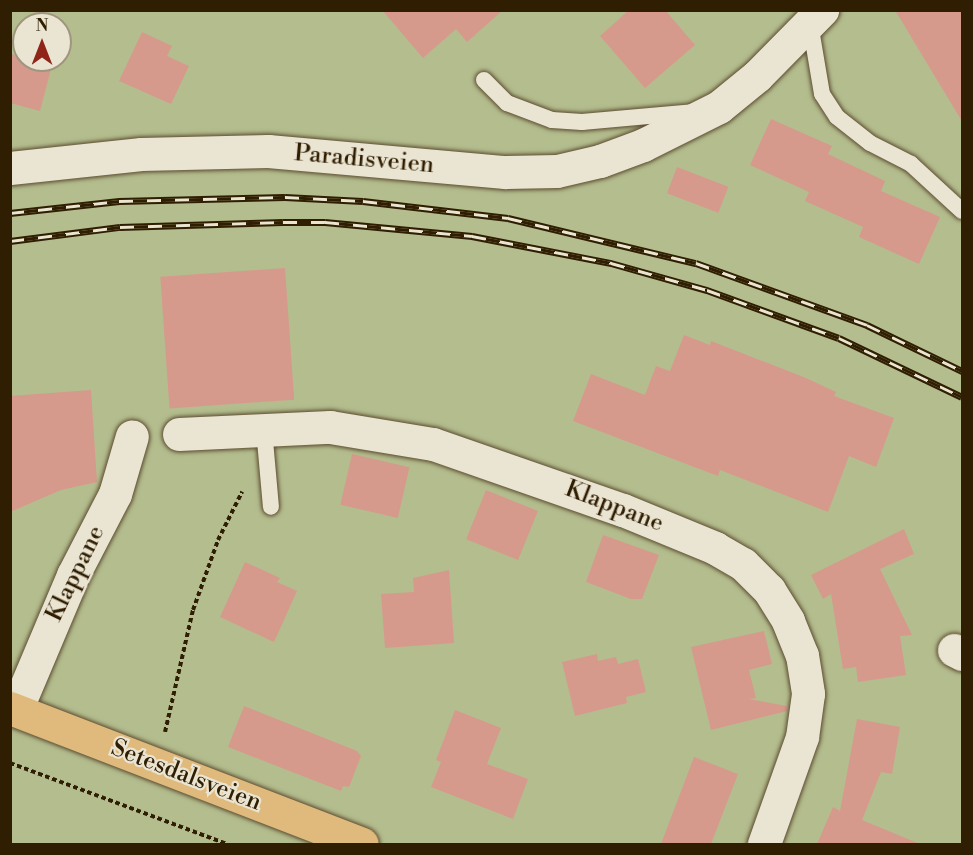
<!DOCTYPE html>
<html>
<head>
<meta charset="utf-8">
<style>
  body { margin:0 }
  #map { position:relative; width:973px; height:855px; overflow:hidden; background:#dfd5b9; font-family:"Libre Bodoni",serif }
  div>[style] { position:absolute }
  .green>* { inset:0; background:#b4bd8e }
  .building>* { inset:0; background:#d69a8c; transform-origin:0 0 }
  .path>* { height:4px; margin-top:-2px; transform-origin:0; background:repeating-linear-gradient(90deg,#301e02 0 4.5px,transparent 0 7.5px) }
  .roads { filter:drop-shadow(0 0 2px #5c4c30) drop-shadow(0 0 2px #5c4c30) }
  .service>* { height:16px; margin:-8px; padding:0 8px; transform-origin:8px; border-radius:8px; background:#eae4d2 }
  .minor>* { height:33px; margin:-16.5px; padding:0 16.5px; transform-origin:16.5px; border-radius:16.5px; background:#eae4d2 }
  .trunk>* { height:33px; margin:-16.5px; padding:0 16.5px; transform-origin:16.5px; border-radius:16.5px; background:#e0ba7c }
  .rail>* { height:7px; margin-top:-3.5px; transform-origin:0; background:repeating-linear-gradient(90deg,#eae4d2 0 14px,#301e02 0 28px); box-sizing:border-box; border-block:2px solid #301e02 }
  span { translate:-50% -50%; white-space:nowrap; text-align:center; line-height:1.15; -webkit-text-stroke:4.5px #eae4d2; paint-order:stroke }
  .street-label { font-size:24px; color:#301e02 }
  .frame { position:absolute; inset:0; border:12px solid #301e02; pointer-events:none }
  .north { position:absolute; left:12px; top:12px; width:60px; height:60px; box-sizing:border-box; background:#eae4d2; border:2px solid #a0957f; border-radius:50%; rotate:0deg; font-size:16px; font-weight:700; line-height:24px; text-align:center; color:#301e02 }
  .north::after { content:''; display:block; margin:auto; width:21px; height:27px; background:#8f2418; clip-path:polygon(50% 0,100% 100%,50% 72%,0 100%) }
</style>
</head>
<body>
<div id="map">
  <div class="green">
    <i style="clip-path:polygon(evenodd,10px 11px,962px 11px,962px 844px,11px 844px,10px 11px,24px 24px,60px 24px,60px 60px,24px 60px,24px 24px)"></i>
  </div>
  <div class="building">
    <i style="clip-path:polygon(382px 10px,503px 10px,467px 42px,456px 29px,423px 58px)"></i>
    <i style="clip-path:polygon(629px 10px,665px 10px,695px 45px,645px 88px,600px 36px)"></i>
    <i style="clip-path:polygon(895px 10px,963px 10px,963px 123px,919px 50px)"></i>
    <i style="clip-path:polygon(142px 32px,172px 46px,167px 56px,189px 66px,171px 104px,119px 81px)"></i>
    <i style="clip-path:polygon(10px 53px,24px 60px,42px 61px,41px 66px,51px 69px,40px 111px,10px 103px)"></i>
    <i style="clip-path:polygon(771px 119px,832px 146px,828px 154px,885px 181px,881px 191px,940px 217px,919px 264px,859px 237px,863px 227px,805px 201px,809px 192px,750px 165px)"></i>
    <i style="left:677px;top:167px;width:55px;height:28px;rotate:21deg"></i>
    <i style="left:285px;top:268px;width:132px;height:125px;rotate:86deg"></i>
    <i style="clip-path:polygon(684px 335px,710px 345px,711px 341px,806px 378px,836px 392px,834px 396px,894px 418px,876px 467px,849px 456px,828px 512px,720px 470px,718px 476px,573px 421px,591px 374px,645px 395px,656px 366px,670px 371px)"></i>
    <i style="clip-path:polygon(91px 390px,97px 482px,61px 490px,10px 512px,10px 396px)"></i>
    <i style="left:352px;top:454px;width:59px;height:52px;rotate:13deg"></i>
    <i style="left:486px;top:490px;width:56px;height:53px;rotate:22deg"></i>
    <i style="clip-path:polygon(904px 529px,914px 554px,880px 569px,912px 635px,900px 636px,906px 675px,858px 682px,856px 667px,843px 669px,831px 594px,823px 599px,811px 575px)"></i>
    <i style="clip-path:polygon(603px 535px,659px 555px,642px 599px,631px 599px,586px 582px)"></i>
    <i style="clip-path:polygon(245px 562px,280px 578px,277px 582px,297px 591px,274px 642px,220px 617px)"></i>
    <i style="clip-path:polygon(449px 570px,454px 643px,385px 648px,381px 594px,414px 592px,413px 578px)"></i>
    <i style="clip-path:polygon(764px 631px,772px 664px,749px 670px,756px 698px,749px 699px,787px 706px,787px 711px,711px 730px,691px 647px)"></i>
    <i style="clip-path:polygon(597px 654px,598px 661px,616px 657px,618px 664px,638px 659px,646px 692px,626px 697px,627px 703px,575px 716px,562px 662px)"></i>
    <i style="clip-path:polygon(244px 706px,357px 751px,361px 756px,349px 787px,343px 786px,341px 791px,228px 747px)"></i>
    <i style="clip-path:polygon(455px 710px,501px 728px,487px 764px,528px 779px,513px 819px,431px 787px,441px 762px,436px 760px)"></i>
    <i style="clip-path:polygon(857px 719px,900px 727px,892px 774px,881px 772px,862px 820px,920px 844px,817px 844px,833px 807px,840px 811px)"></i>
    <i style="clip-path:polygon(694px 757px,738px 774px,711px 844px,661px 844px)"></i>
  </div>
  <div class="path">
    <i style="left:165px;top:732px;width:125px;rotate:-77.1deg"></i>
    <i style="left:193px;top:610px;width:74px;rotate:-70.3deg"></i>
    <i style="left:218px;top:540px;width:54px;rotate:-63.4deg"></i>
    <i style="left:10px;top:763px;width:232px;rotate:20.5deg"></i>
  </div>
  <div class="roads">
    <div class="service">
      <i style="left:810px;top:23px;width:72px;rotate:80.4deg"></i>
      <i style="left:822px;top:94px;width:27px;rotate:57deg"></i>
      <i style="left:837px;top:117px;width:42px;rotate:38.2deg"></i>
      <i style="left:870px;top:143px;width:46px;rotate:27.1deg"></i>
      <i style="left:911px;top:164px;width:69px;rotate:42.7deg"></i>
      <i style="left:484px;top:80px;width:33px;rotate:45deg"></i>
      <i style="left:507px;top:103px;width:48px;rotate:20.7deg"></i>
      <i style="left:552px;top:120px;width:30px;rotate:4deg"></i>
      <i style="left:582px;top:122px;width:111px;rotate:-5.1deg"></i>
      <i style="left:264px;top:429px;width:78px;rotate:84.9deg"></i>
    </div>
    <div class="minor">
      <i style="left:10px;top:168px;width:132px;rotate:-6.1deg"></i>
      <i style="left:141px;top:154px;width:127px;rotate:-1.4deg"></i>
      <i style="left:268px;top:151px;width:238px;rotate:5.1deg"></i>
      <i style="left:505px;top:172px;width:52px;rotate:-1.1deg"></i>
      <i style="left:557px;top:171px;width:44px;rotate:-13.1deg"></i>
      <i style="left:600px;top:161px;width:46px;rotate:-20.4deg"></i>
      <i style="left:643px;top:145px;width:85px;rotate:-26.6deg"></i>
      <i style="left:719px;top:107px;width:49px;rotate:-39.2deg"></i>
      <i style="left:757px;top:76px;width:93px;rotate:-45.4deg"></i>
      <i style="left:179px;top:434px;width:151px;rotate:-2.7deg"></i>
      <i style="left:330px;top:427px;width:104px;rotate:9.4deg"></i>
      <i style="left:433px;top:444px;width:201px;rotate:19.2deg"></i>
      <i style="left:623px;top:510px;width:100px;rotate:22.4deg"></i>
      <i style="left:715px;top:548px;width:32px;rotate:30deg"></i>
      <i style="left:743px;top:564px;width:37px;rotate:45deg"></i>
      <i style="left:769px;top:590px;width:36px;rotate:58deg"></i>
      <i style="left:788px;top:621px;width:37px;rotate:68deg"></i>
      <i style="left:802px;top:655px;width:39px;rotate:81deg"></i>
      <i style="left:808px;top:694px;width:43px;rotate:97.9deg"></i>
      <i style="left:802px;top:737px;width:114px;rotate:109.6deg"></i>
      <i style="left:954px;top:650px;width:9px;rotate:27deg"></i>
      <i style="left:16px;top:710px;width:147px;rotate:-67.1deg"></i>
      <i style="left:73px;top:575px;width:91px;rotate:-62.6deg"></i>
      <i style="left:115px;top:494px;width:60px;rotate:-73.7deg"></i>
    </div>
    <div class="trunk">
      <i style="left:10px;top:708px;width:377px;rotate:21.1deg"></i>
    </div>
  </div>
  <div class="rail">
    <i style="left:10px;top:213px;width:110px;rotate:-6.3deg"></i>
    <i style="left:119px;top:201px;width:166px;rotate:-1.4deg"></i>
    <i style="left:285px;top:197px;width:78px;rotate:2.9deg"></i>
    <i style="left:363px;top:201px;width:146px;rotate:6.7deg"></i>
    <i style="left:508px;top:218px;width:193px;rotate:13.5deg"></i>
    <i style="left:696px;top:263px;width:182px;rotate:19.9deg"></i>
    <i style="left:867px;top:325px;width:106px;rotate:25.8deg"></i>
    <i style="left:10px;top:241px;width:111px;rotate:-7.3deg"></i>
    <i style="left:120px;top:227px;width:163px;rotate:-1.8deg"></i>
    <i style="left:283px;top:222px;width:42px"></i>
    <i style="left:325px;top:222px;width:148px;rotate:5.4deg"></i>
    <i style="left:472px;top:236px;width:142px;rotate:11deg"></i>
    <i style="left:611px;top:263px;width:100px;rotate:15.7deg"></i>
    <i style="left:707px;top:290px;width:140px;rotate:20deg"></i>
    <i style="left:839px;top:338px;width:136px;rotate:25.6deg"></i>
  </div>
  <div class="street-label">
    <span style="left:364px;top:160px;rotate:5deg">Paradisveien</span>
    <span style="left:614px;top:507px;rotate:21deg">Klappane</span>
    <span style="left:76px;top:574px;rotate:-64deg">Klappane</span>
    <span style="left:186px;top:776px;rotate:21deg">Setesdalsveien</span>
  </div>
  <div class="frame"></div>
  <div class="north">N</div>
</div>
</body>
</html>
